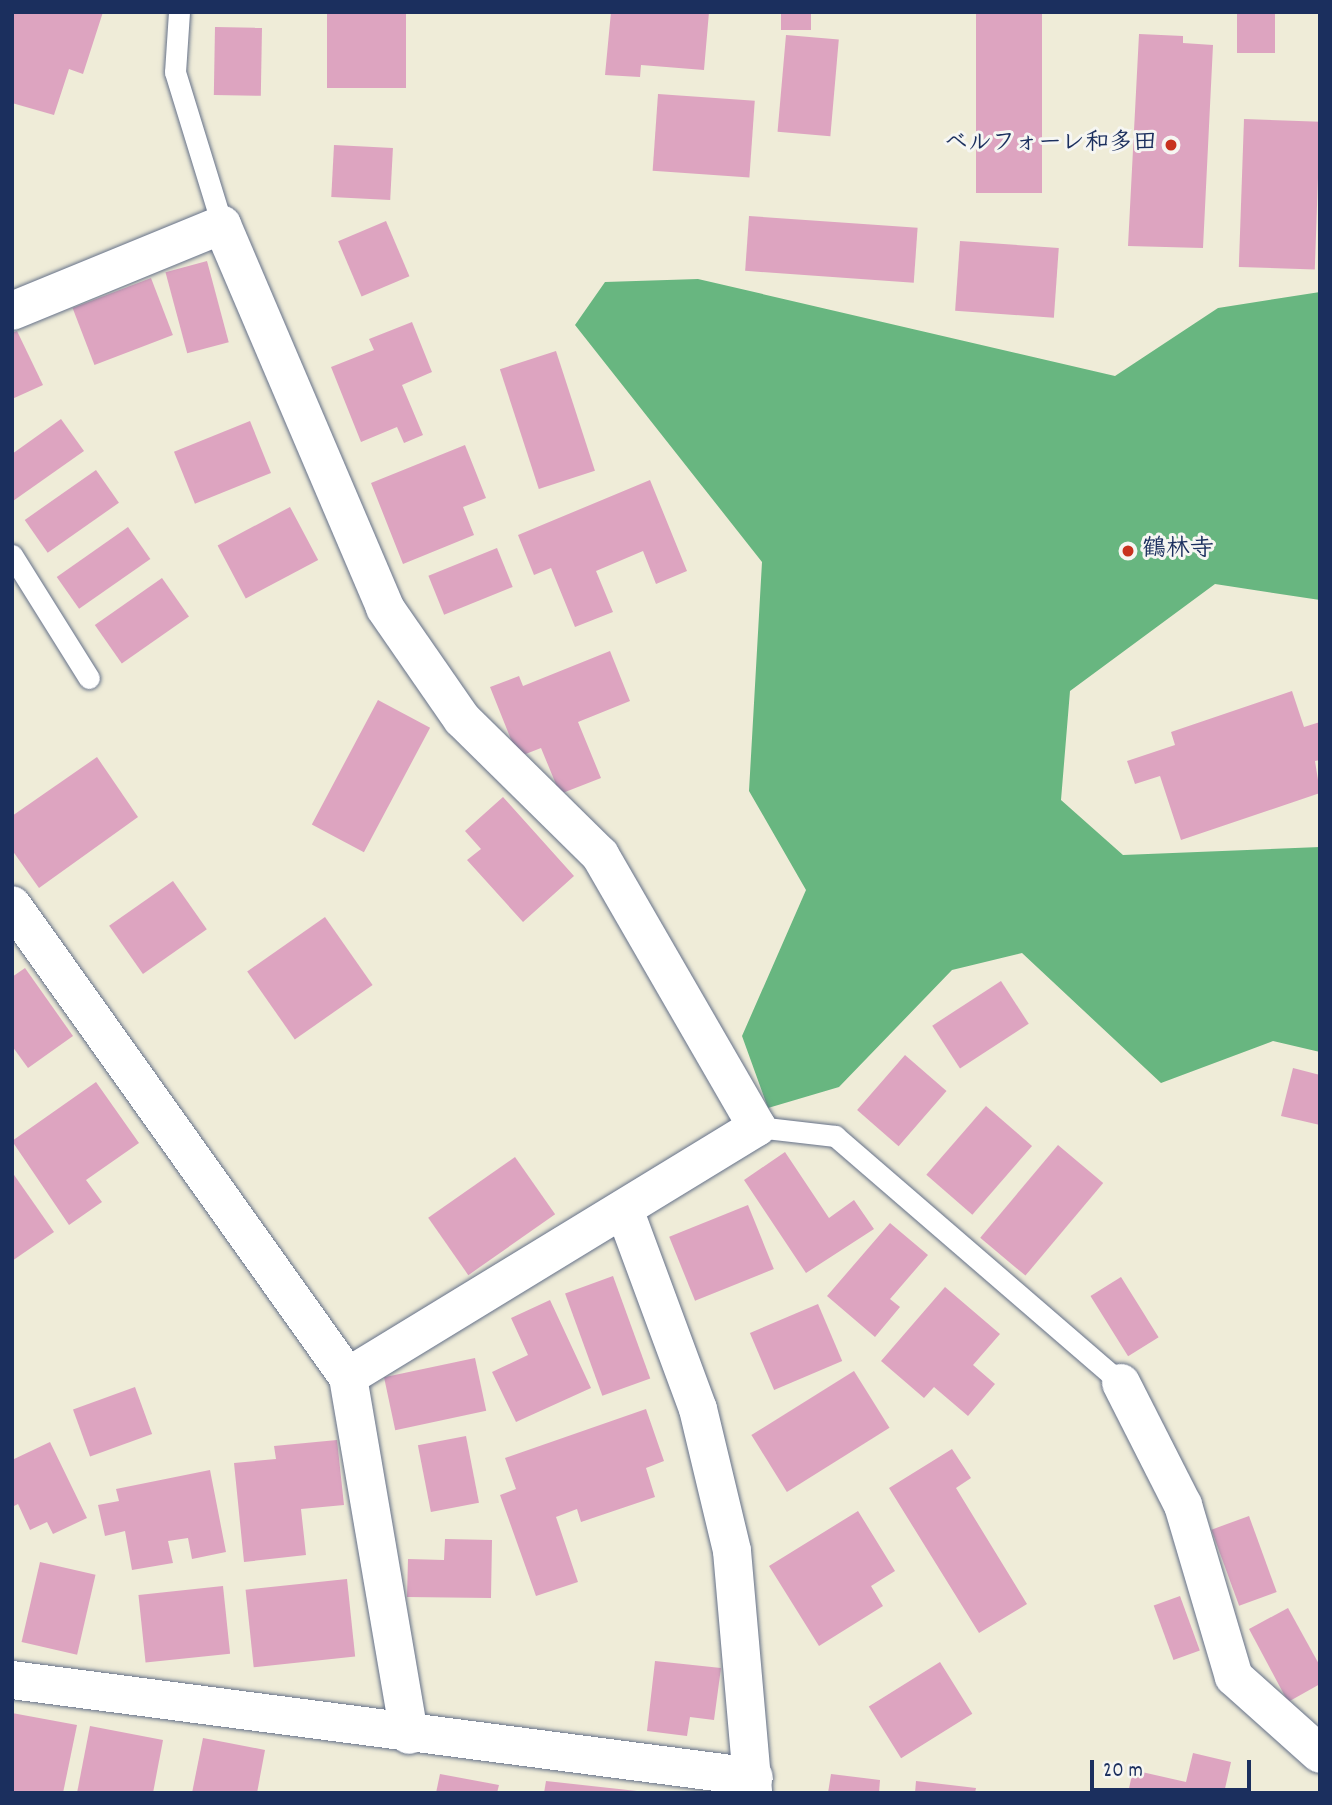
<!DOCTYPE html>
<html>
<head>
<meta charset="utf-8">
<style>
  body { margin:0 }
  #map { position:relative; width:1332px; height:1805px; overflow:hidden; background:#efecd8; font-family:Dekko,"Klee One",sans-serif }
  div>[style] { position:absolute }
  .forest>* { inset:0; background:#68b680 }
  .building>* { inset:0; background:#dda4c0; transform-origin:0 0 }
  .roads { filter:drop-shadow(0 0 2px #657189) drop-shadow(0 0 2px #657189) }
  .lane>* { height:21px; margin:-10.5px; padding:0 10.5px; transform-origin:10.5px; border-radius:10.5px; background:#fff }
  .street>* { height:38px; margin:-19px; padding:0 19px; transform-origin:19px; border-radius:19px; background:#fff }
  .dots>* { width:19px; height:19px; translate:-50% -50%; box-sizing:border-box; border:4px solid #f6f6f2; border-radius:50% }
  span { translate:-50% -50%; white-space:nowrap; text-align:center; line-height:1.15; -webkit-text-stroke:6px #f6f6f2; paint-order:stroke }
  .poi-label { font-size:24px; color:#1b2f5e; font-weight:700 }
  .right { translate:-100% -50%; text-align:right }
  .left { translate:0 -50%; text-align:left }
  .frame { position:absolute; inset:0; border:14px solid #1b2f5e; pointer-events:none }
  .scale { position:absolute; left:1090px; top:1760px; width:161px; height:32px; box-sizing:border-box; border:4px solid #1b2f5e; border-top:0; padding-left:9px; font-size:21px; line-height:24px; white-space:nowrap; color:#1b2f5e; -webkit-text-stroke:5px #f6f6f2; paint-order:stroke }
</style>
</head>
<body>
<div id="map">
  <div class="forest">
    <i style="clip-path:polygon(698px 279px,1115px 376px,1218px 308px,1320px 292px,1320px 600px,1215px 584px,1070px 691px,1061px 800px,1123px 855px,1320px 847px,1320px 1052px,1273px 1041px,1161px 1083px,1022px 953px,952px 970px,839px 1087px,768px 1108px,742px 1036px,806px 890px,749px 791px,762px 562px,575px 325px,605px 282px)"></i>
  </div>
  <div class="building">
    <i style="clip-path:polygon(12px 12px,103px 12px,83px 74px,69px 69px,54px 115px,12px 103px)"></i>
    <i style="left:327px;top:12px;width:79px;height:76px"></i>
    <i style="clip-path:polygon(611px 12px,709px 12px,704px 70px,641px 65px,640px 77px,605px 75px)"></i>
    <i style="left:781px;top:12px;width:30px;height:18px"></i>
    <i style="left:976px;top:12px;width:66px;height:181px"></i>
    <i style="left:1237px;top:12px;width:38px;height:41px"></i>
    <i style="left:215px;top:27px;width:47px;height:68px;rotate:1deg"></i>
    <i style="clip-path:polygon(1139px 34px,1183px 36px,1183px 43px,1213px 45px,1203px 248px,1128px 246px)"></i>
    <i style="left:786px;top:35px;width:53px;height:97px;rotate:5deg"></i>
    <i style="left:658px;top:94px;width:97px;height:77px;rotate:4deg"></i>
    <i style="left:1244px;top:119px;width:76px;height:148px;rotate:2deg"></i>
    <i style="left:334px;top:145px;width:59px;height:52px;rotate:3deg"></i>
    <i style="left:749px;top:216px;width:169px;height:55px;rotate:4deg"></i>
    <i style="left:386px;top:221px;width:60px;height:52px;rotate:67deg"></i>
    <i style="left:960px;top:241px;width:99px;height:70px;rotate:4deg"></i>
    <i style="left:207px;top:261px;width:84px;height:43px;rotate:75deg"></i>
    <i style="left:151px;top:278px;width:61px;height:84px;rotate:69deg"></i>
    <i style="clip-path:polygon(412px 322px,432px 372px,402px 385px,423px 435px,404px 443px,397px 427px,361px 442px,331px 367px,374px 350px,369px 339px)"></i>
    <i style="clip-path:polygon(17px 331px,43px 385px,12px 399px,12px 333px)"></i>
    <i style="left:556px;top:351px;width:126px;height:59px;rotate:72deg"></i>
    <i style="clip-path:polygon(61px 419px,84px 451px,13px 501px,12px 454px)"></i>
    <i style="left:250px;top:421px;width:56px;height:82px;rotate:68deg"></i>
    <i style="clip-path:polygon(465px 445px,486px 498px,463px 507px,474px 535px,403px 564px,371px 483px)"></i>
    <i style="left:96px;top:470px;width:40px;height:87px;rotate:55deg"></i>
    <i style="clip-path:polygon(650px 480px,687px 571px,656px 584px,643px 551px,596px 571px,613px 612px,575px 627px,551px 568px,534px 575px,518px 535px)"></i>
    <i style="left:290px;top:507px;width:60px;height:82px;rotate:62deg"></i>
    <i style="left:128px;top:527px;width:39px;height:87px;rotate:55deg"></i>
    <i style="left:497px;top:548px;width:42px;height:74px;rotate:68deg"></i>
    <i style="left:162px;top:578px;width:47px;height:82px;rotate:55deg"></i>
    <i style="clip-path:polygon(610px 651px,630px 701px,578px 722px,601px 778px,560px 794px,541px 748px,518px 757px,490px 687px,519px 676px,523px 686px)"></i>
    <i style="clip-path:polygon(1292px 691px,1304px 727px,1320px 722px,1320px 760px,1315px 761px,1320px 793px,1181px 840px,1160px 776px,1135px 784px,1127px 761px,1175px 745px,1171px 732px)"></i>
    <i style="left:378px;top:700px;width:59px;height:141px;rotate:28deg"></i>
    <i style="clip-path:polygon(97px 757px,138px 817px,39px 888px,12px 850px,12px 816px)"></i>
    <i style="clip-path:polygon(503px 797px,574px 876px,523px 922px,467px 860px,481px 849px,465px 831px)"></i>
    <i style="left:173px;top:881px;width:59px;height:78px;rotate:55deg"></i>
    <i style="left:325px;top:917px;width:83px;height:95px;rotate:55deg"></i>
    <i style="clip-path:polygon(25px 968px,73px 1036px,28px 1068px,12px 1046px,12px 977px)"></i>
    <i style="left:1001px;top:981px;width:51px;height:82px;rotate:57deg"></i>
    <i style="left:905px;top:1055px;width:55px;height:73px;rotate:41deg"></i>
    <i style="clip-path:polygon(1293px 1068px,1320px 1075px,1320px 1125px,1281px 1116px)"></i>
    <i style="clip-path:polygon(96px 1082px,139px 1143px,86px 1180px,102px 1202px,69px 1225px,12px 1141px)"></i>
    <i style="left:986px;top:1106px;width:61px;height:91px;rotate:41deg"></i>
    <i style="left:1058px;top:1145px;width:59px;height:121px;rotate:40deg"></i>
    <i style="clip-path:polygon(785px 1152px,829px 1218px,854px 1200px,874px 1229px,806px 1273px,744px 1180px)"></i>
    <i style="left:515px;top:1157px;width:70px;height:106px;rotate:55deg"></i>
    <i style="clip-path:polygon(12px 1172px,54px 1232px,12px 1261px)"></i>
    <i style="left:748px;top:1205px;width:69px;height:85px;rotate:68deg"></i>
    <i style="clip-path:polygon(890px 1223px,928px 1255px,890px 1299px,900px 1307px,875px 1337px,827px 1296px)"></i>
    <i style="left:613px;top:1276px;width:109px;height:51px;rotate:70deg"></i>
    <i style="left:1121px;top:1277px;width:71px;height:36px;rotate:58deg"></i>
    <i style="clip-path:polygon(945px 1287px,1000px 1334px,973px 1365px,995px 1384px,968px 1416px,934px 1387px,924px 1398px,881px 1361px)"></i>
    <i style="clip-path:polygon(550px 1300px,591px 1388px,516px 1422px,492px 1372px,528px 1355px,511px 1318px)"></i>
    <i style="left:818px;top:1304px;width:62px;height:74px;rotate:67deg"></i>
    <i style="left:475px;top:1358px;width:54px;height:93px;rotate:78deg"></i>
    <i style="left:854px;top:1371px;width:67px;height:121px;rotate:58deg"></i>
    <i style="left:135px;top:1387px;width:50px;height:66px;rotate:70deg"></i>
    <i style="clip-path:polygon(646px 1409px,664px 1461px,646px 1468px,655px 1497px,581px 1522px,577px 1509px,556px 1517px,578px 1582px,536px 1596px,500px 1495px,516px 1489px,505px 1458px)"></i>
    <i style="left:466px;top:1436px;width:68px;height:49px;rotate:79deg"></i>
    <i style="clip-path:polygon(337px 1440px,344px 1505px,301px 1509px,306px 1555px,244px 1562px,234px 1463px,276px 1459px,274px 1446px)"></i>
    <i style="clip-path:polygon(50px 1442px,87px 1518px,53px 1534px,47px 1522px,30px 1530px,18px 1504px,12px 1507px,12px 1460px)"></i>
    <i style="clip-path:polygon(952px 1449px,971px 1478px,956px 1488px,1027px 1604px,979px 1633px,889px 1488px)"></i>
    <i style="clip-path:polygon(210px 1470px,226px 1552px,192px 1559px,188px 1538px,168px 1541px,173px 1563px,132px 1570px,125px 1531px,105px 1536px,98px 1505px,119px 1501px,116px 1489px)"></i>
    <i style="clip-path:polygon(858px 1511px,895px 1571px,871px 1586px,883px 1606px,819px 1646px,769px 1566px)"></i>
    <i style="left:1249px;top:1516px;width:81px;height:40px;rotate:70deg"></i>
    <i style="clip-path:polygon(445px 1539px,492px 1540px,491px 1598px,407px 1597px,408px 1559px,444px 1560px)"></i>
    <i style="left:40px;top:1562px;width:57px;height:82px;rotate:13deg"></i>
    <i style="left:347px;top:1579px;width:78px;height:102px;rotate:84deg"></i>
    <i style="left:223px;top:1586px;width:68px;height:85px;rotate:84deg"></i>
    <i style="left:1180px;top:1596px;width:58px;height:28px;rotate:70deg"></i>
    <i style="clip-path:polygon(1288px 1608px,1320px 1666px,1320px 1684px,1288px 1702px,1249px 1629px)"></i>
    <i style="clip-path:polygon(655px 1661px,721px 1668px,714px 1720px,690px 1717px,687px 1736px,647px 1731px)"></i>
    <i style="left:940px;top:1662px;width:61px;height:84px;rotate:58deg"></i>
    <i style="clip-path:polygon(12px 1713px,77px 1725px,63px 1793px,12px 1793px)"></i>
    <i style="clip-path:polygon(90px 1726px,163px 1740px,153px 1793px,77px 1793px)"></i>
    <i style="clip-path:polygon(203px 1738px,265px 1750px,257px 1793px,192px 1793px)"></i>
    <i style="clip-path:polygon(1193px 1753px,1231px 1762px,1224px 1793px,1128px 1793px,1133px 1770px,1186px 1782px)"></i>
    <i style="clip-path:polygon(440px 1774px,499px 1785px,497px 1793px,436px 1793px)"></i>
    <i style="clip-path:polygon(831px 1774px,880px 1780px,879px 1793px,828px 1793px)"></i>
    <i style="clip-path:polygon(546px 1781px,637px 1791px,636px 1793px,544px 1793px)"></i>
    <i style="clip-path:polygon(916px 1781px,976px 1788px,975px 1793px,915px 1793px)"></i>
  </div>
  <div class="roads">
    <div class="lane">
      <i style="left:179px;top:12px;width:60px;rotate:93.8deg"></i>
      <i style="left:175px;top:72px;width:160px;rotate:72.9deg"></i>
      <i style="left:12px;top:555px;width:145px;rotate:58deg"></i>
      <i style="left:757px;top:1127px;width:79px;rotate:6.6deg"></i>
      <i style="left:835px;top:1136px;width:378px;rotate:40.8deg"></i>
    </div>
    <div class="street">
      <i style="left:12px;top:311px;width:227px;rotate:-22.3deg"></i>
      <i style="left:222px;top:225px;width:416px;rotate:66.9deg"></i>
      <i style="left:385px;top:608px;width:135px;rotate:55.3deg"></i>
      <i style="left:462px;top:719px;width:194px;rotate:44.6deg"></i>
      <i style="left:600px;top:855px;width:314px;rotate:60deg"></i>
      <i style="left:757px;top:1127px;width:479px;rotate:148.6deg"></i>
      <i style="left:348px;top:1377px;width:579px;rotate:-125.45deg"></i>
      <i style="left:624px;top:1209px;width:213px;rotate:69.7deg"></i>
      <i style="left:698px;top:1409px;width:146px;rotate:76.5deg"></i>
      <i style="left:732px;top:1551px;width:243px;rotate:85deg"></i>
      <i style="left:348px;top:1377px;width:363px;rotate:80.3deg"></i>
      <i style="left:1121px;top:1383px;width:137px;rotate:63.1deg"></i>
      <i style="left:1183px;top:1505px;width:179px;rotate:73.5deg"></i>
      <i style="left:1234px;top:1677px;width:115px;rotate:41.8deg"></i>
      <i style="left:12px;top:1680px;width:748px;rotate:7.45deg"></i>
    </div>
  </div>
  <div class="dots">
    <i style="left:1171px;top:145px;background:#c8321e"></i>
    <i style="left:1128px;top:551px;background:#c8321e"></i>
  </div>
  <div class="poi-label">
    <span class="right" style="left:1157px;top:145px">ベルフォーレ和多田</span>
    <span class="left" style="left:1142px;top:551px">鶴林寺</span>
  </div>
  <div class="frame"></div>
  <div class="scale">20 m</div>
</div>
</body>
</html>
